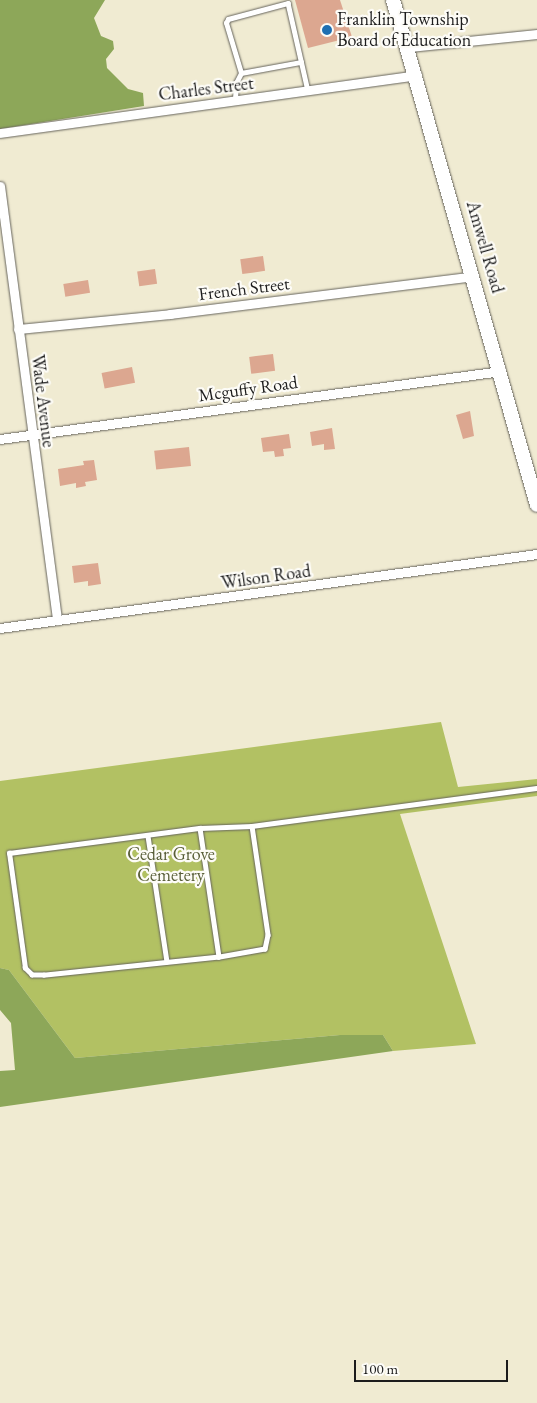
<!DOCTYPE html>
<html>
<head>
<meta charset="utf-8">
<style>
  body { margin:0 }
  #map { position:relative; width:537px; height:1403px; overflow:hidden; background:#f0ebd2; font-family:"EB Garamond",serif }
  div>[style] { position:absolute }
  .green>* { inset:0; background:#b2c163 }
  .forest>* { inset:0; background:#8da759 }
  .building>* { inset:0; background:#dca790; transform-origin:0 0 }
  .roads { filter:drop-shadow(0 0 1px #66645c) drop-shadow(0 0 1px #66645c) }
  .service>* { height:4.5px; margin:-2.25px; padding:0 2.25px; transform-origin:2.25px; border-radius:2.25px; background:#fff }
  .minor>* { height:9px; margin:-4.5px; padding:0 4.5px; transform-origin:4.5px; border-radius:4.5px; background:#fff }
  .secondary>* { height:14px; margin:-7px; padding:0 7px; transform-origin:7px; border-radius:7px; background:#fff }
  .dots>* { width:14px; height:14px; translate:-50% -50%; box-sizing:border-box; border:2px solid #fdfcf7; border-radius:50% }
  span { translate:-50% -50%; white-space:nowrap; text-align:center; line-height:1.15; -webkit-text-stroke:4.5px #fdfcf7; paint-order:stroke }
  .poi-label { font-size:18px; color:#1c1c1c }
  .left { translate:0 -50%; text-align:left }
  .street-label { font-size:18px; color:#1c1c1c }
  .park-label { font-size:18px; color:#585e38 }
  .scale { position:absolute; left:354px; top:1360px; width:154px; height:22px; box-sizing:border-box; border:2px solid #1c1c1c; border-top:0; padding-left:6px; font-size:15px; line-height:18px; white-space:nowrap; color:#1c1c1c; -webkit-text-stroke:4px #fdfcf7; paint-order:stroke }
</style>
</head>
<body>
<div id="map">
  <div class="green">
    <i style="clip-path:polygon(441px 722px,458px 787px,537px 779px,537px 796px,400px 814px,476px 1044px,393px 1051px,383px 1035px,340px 1035px,75px 1058px,9px 970px,0 968px,0 781px)"></i>
  </div>
  <div class="forest">
    <i style="clip-path:polygon(0 0,105px 0,94px 18px,101px 36px,113px 41px,114px 49px,106px 59px,107px 68px,128px 89px,143px 93px,144px 106px,0 129px)"></i>
    <i style="clip-path:polygon(0 968px,9px 970px,75px 1058px,340px 1035px,383px 1035px,393px 1051px,0 1107px,0 1071px,15px 1070px,11px 1023px,0 1010px)"></i>
  </div>
  <div class="building">
    <i style="clip-path:polygon(295px 0,340px 0,352px 37px,308px 48px)"></i>
    <i style="left:263px;top:256px;width:15px;height:23px;rotate:82deg"></i>
    <i style="left:155px;top:269px;width:15px;height:18px;rotate:82deg"></i>
    <i style="left:88px;top:280px;width:13px;height:25px;rotate:81deg"></i>
    <i style="left:273px;top:354px;width:17px;height:24px;rotate:83deg"></i>
    <i style="left:132px;top:367px;width:16px;height:31px;rotate:79deg"></i>
    <i style="clip-path:polygon(470px 411px,474px 436px,463px 439px,456px 415px)"></i>
    <i style="clip-path:polygon(332px 428px,335px 449px,324px 450px,324px 444px,312px 446px,310px 432px)"></i>
    <i style="clip-path:polygon(289px 434px,291px 448px,283px 449px,284px 456px,275px 457px,274px 451px,263px 452px,261px 438px)"></i>
    <i style="left:189px;top:447px;width:19px;height:35px;rotate:84deg"></i>
    <i style="clip-path:polygon(94px 460px,97px 480px,85px 482px,86px 486px,76px 488px,76px 483px,60px 486px,58px 469px,84px 465px,83px 461px)"></i>
    <i style="clip-path:polygon(98px 563px,101px 584px,88px 586px,88px 581px,74px 583px,72px 566px)"></i>
  </div>
  <div class="roads">
    <div class="service">
      <i style="left:241px;top:73px;width:61px;rotate:-10.4deg"></i>
      <i style="left:235px;top:100px;width:17px;rotate:-87deg"></i>
      <i style="left:236px;top:83px;width:11px;rotate:-63deg"></i>
      <i style="left:241px;top:73px;width:52px;rotate:-106.7deg"></i>
      <i style="left:226px;top:23px;width:4px;rotate:-63deg"></i>
      <i style="left:228px;top:19px;width:62px;rotate:-14.9deg"></i>
      <i style="left:288px;top:3px;width:90px;rotate:77.2deg"></i>
      <i style="left:252px;top:826px;width:110px;rotate:81.6deg"></i>
      <i style="left:268px;top:935px;width:14px;rotate:102deg"></i>
      <i style="left:265px;top:949px;width:47px;rotate:170.1deg"></i>
      <i style="left:219px;top:957px;width:176px;rotate:174.1deg"></i>
      <i style="left:44px;top:975px;width:12px;rotate:180deg"></i>
      <i style="left:32px;top:975px;width:10px;rotate:-135deg"></i>
      <i style="left:25px;top:968px;width:116px;rotate:-97.9deg"></i>
      <i style="left:9px;top:853px;width:193px;rotate:-7.5deg"></i>
      <i style="left:200px;top:828px;width:52px;rotate:-2.2deg"></i>
      <i style="left:252px;top:826px;width:288px;rotate:-7.6deg"></i>
      <i style="left:200px;top:828px;width:130px;rotate:81.6deg"></i>
      <i style="left:148px;top:836px;width:127px;rotate:81.4deg"></i>
    </div>
    <div class="minor">
      <i style="left:409px;top:47px;width:129px;rotate:-5.8deg"></i>
      <i style="left:0;top:133px;width:421px;rotate:-7.9deg"></i>
      <i style="left:0;top:186px;width:438px;rotate:82.5deg"></i>
      <i style="left:18px;top:329px;width:153px;rotate:-5.6deg"></i>
      <i style="left:170px;top:314px;width:306px;rotate:-7.1deg"></i>
      <i style="left:0;top:439px;width:506px;rotate:-7.73deg"></i>
      <i style="left:0;top:628px;width:542px;rotate:-7.85deg"></i>
    </div>
    <div class="secondary">
      <i style="left:393px;top:0;width:525px;rotate:74.08deg"></i>
    </div>
  </div>
  <div class="dots">
    <i style="left:327px;top:30px;background:#1f6fb2"></i>
  </div>
  <div class="poi-label">
    <span class="left" style="left:337px;top:30px">Franklin Township<br>Board of Education</span>
  </div>
  <div class="street-label">
    <span style="left:206px;top:89px;rotate:-7deg">Charles Street</span>
    <span style="left:485px;top:247px;rotate:74deg">Amwell Road</span>
    <span style="left:244px;top:289px;rotate:-7deg">French Street</span>
    <span style="left:248px;top:389px;rotate:-8deg">Mcguffy Road</span>
    <span style="left:43px;top:401px;rotate:83deg">Wade Avenue</span>
    <span style="left:266px;top:577px;rotate:-8deg">Wilson Road</span>
  </div>
  <div class="park-label">
    <span style="left:171px;top:865px">Cedar Grove<br>Cemetery</span>
  </div>
  <div class="scale">100 m</div>
</div>
</body>
</html>
